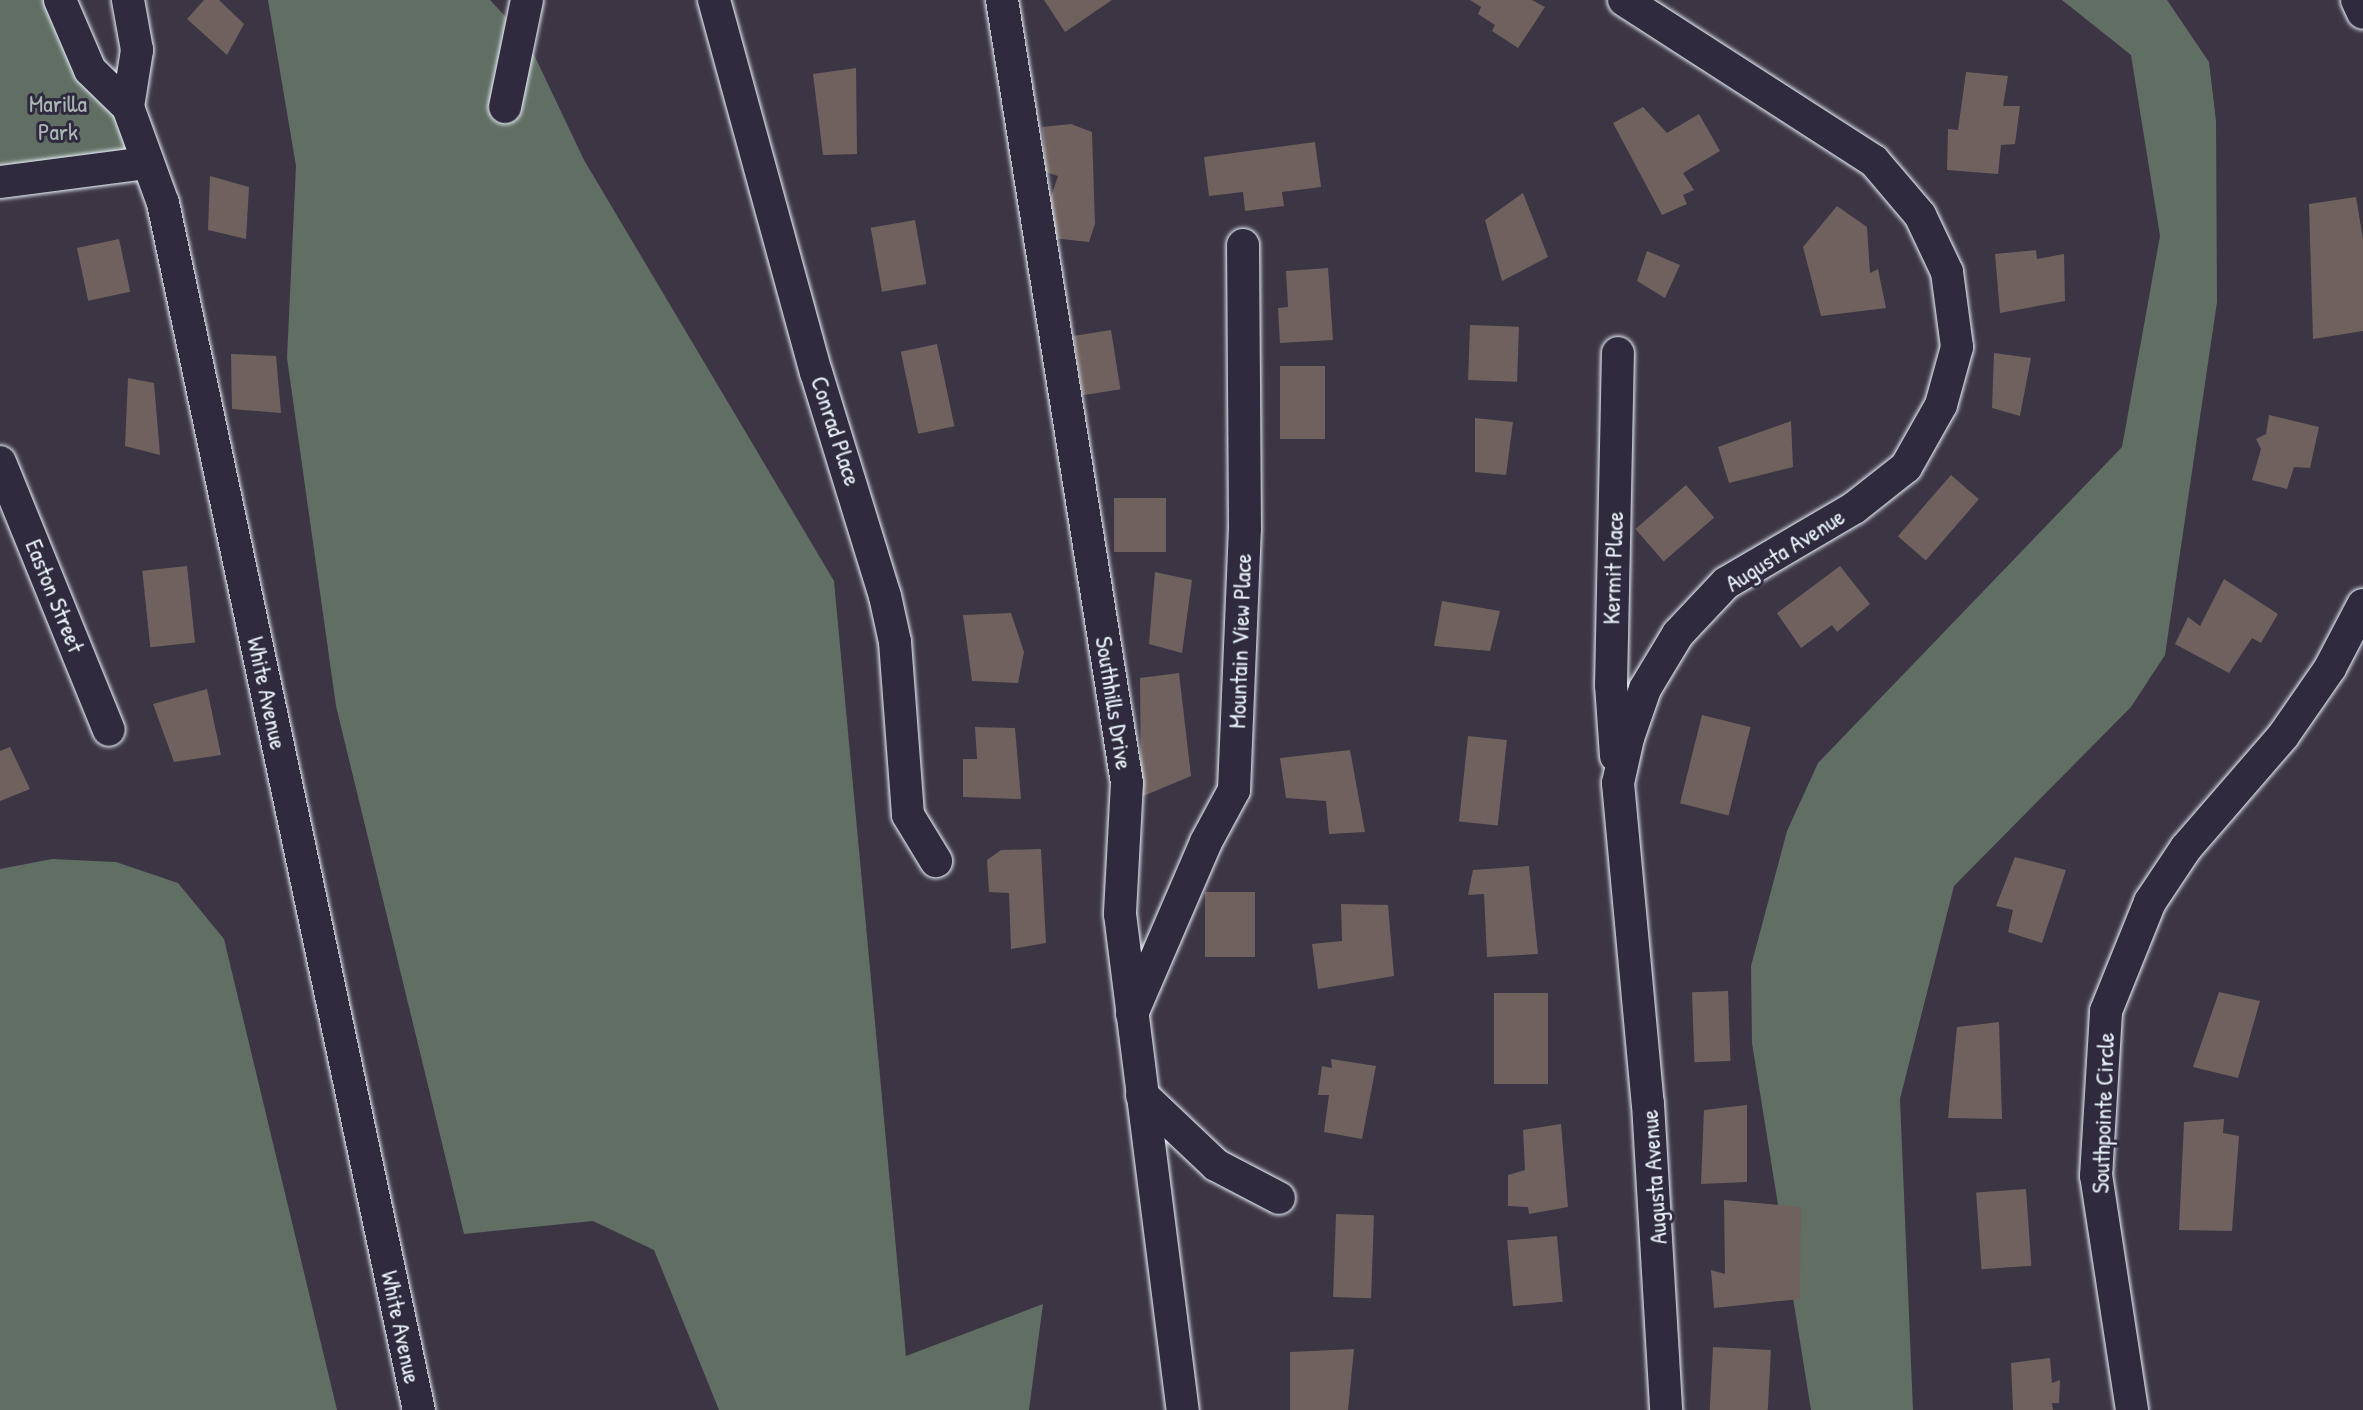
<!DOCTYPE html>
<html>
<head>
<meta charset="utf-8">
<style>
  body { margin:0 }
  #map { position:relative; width:2363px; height:1410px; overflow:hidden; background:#3c3544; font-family:"Patrick Hand",sans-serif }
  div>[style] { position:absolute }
  .green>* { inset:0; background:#616e64 }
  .building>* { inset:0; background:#6f615e; transform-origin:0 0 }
  .roads { filter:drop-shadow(0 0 2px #e8f1f8) drop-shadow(0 0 2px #e8f1f8) }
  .minor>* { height:32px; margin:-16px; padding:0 16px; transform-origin:16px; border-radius:16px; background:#2f2a3d }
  span { translate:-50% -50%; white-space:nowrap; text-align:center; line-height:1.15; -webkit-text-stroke:6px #2f2a3d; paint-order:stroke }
  .park-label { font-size:24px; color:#abb6b5 }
  .street-label { font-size:24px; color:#e8f1f8 }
</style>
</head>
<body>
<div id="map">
  <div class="green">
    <i style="clip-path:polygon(0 0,60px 0,145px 164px,0 182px)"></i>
    <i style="clip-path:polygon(268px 0,490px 0,527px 40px,584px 160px,834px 581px,906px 1356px,1043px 1304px,1029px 1410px,719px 1410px,654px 1250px,593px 1221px,464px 1234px,336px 706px,287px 358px,296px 166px)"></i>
    <i style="clip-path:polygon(2062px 0,2167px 0,2209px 62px,2216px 121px,2217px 302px,2165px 655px,2131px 707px,1954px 886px,1900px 1099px,1913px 1410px,1811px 1410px,1752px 1043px,1751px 966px,1787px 831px,1818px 763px,2122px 447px,2160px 236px,2131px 55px)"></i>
    <i style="clip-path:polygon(52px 859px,116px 862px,178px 883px,224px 939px,337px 1410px,0 1410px,0 869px)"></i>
  </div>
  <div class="building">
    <i style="clip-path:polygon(204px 0,219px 0,244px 24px,227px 55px,187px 19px)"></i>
    <i style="clip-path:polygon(1044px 0,1112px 0,1065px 32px)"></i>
    <i style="clip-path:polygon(1470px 0,1532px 0,1545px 7px,1518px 48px,1492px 31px,1495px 25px,1478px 14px,1481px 7px)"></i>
    <i style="clip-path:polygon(856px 68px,857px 154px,823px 155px,813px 74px)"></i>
    <i style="clip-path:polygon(1966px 72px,2008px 76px,2003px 106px,2020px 106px,2015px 144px,2001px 145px,1998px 174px,1947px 170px,1948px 129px,1958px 130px)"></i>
    <i style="clip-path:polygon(1643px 107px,1667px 133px,1699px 114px,1720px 151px,1683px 173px,1694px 190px,1683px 195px,1687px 204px,1662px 215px,1613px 123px)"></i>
    <i style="clip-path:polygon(1071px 124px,1092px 132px,1095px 224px,1089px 242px,1052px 238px,1051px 197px,1058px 176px,1046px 172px,1042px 127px)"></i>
    <i style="clip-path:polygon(1315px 142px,1321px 187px,1282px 192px,1284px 206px,1245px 211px,1243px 192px,1209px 196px,1204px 157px)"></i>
    <i style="clip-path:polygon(210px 176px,249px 187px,246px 239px,208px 230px)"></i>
    <i style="clip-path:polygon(1523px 193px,1548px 257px,1502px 281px,1485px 220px)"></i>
    <i style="clip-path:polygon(2356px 197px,2363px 239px,2363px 331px,2313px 339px,2309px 204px)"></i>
    <i style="clip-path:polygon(1837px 206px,1867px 227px,1870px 273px,1878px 269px,1886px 308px,1821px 316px,1803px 247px)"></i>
    <i style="left:915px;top:220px;width:65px;height:45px;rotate:80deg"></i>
    <i style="left:119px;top:239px;width:54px;height:43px;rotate:78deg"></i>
    <i style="clip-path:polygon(2036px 250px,2037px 259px,2064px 254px,2065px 301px,2000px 313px,1995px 254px)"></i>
    <i style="clip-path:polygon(1647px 251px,1680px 265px,1665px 298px,1637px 281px)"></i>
    <i style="clip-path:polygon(1328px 268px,1333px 340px,1280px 343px,1278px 308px,1288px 307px,1286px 271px)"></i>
    <i style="left:1470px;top:325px;width:49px;height:55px;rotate:2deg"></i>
    <i style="left:1111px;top:330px;width:60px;height:38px;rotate:81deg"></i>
    <i style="left:937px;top:344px;width:84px;height:37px;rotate:78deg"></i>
    <i style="clip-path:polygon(1994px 353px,2031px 358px,2020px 416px,1992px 408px)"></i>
    <i style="clip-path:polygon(231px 354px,276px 356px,281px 413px,232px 409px)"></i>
    <i style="left:1280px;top:366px;width:45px;height:73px"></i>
    <i style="clip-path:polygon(128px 378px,154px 383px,160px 455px,125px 446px)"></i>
    <i style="clip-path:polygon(2269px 415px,2319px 427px,2310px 468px,2294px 467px,2287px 489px,2252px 480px,2261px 449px,2256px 439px,2266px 434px)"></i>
    <i style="clip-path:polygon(1475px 418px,1513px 422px,1506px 475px,1475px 472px)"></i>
    <i style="clip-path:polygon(1791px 421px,1793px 467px,1729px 483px,1718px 447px)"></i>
    <i style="left:1951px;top:475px;width:37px;height:81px;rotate:41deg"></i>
    <i style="left:1686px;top:485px;width:43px;height:67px;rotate:49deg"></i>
    <i style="left:1114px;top:498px;width:52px;height:54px"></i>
    <i style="left:187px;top:566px;width:77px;height:45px;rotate:84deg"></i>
    <i style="clip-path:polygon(1840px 566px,1870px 604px,1837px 632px,1832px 625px,1801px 648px,1777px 613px)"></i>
    <i style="clip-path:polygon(1155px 572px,1192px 580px,1182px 653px,1149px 644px)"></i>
    <i style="clip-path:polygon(2224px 579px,2278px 614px,2261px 643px,2252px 638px,2229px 673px,2175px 644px,2188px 617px,2200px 626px)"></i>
    <i style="clip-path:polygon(1442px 601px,1500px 611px,1490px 651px,1434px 646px)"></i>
    <i style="clip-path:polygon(1011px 613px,1024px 652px,1018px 683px,972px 681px,963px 615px)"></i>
    <i style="clip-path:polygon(1179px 673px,1191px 776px,1141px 797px,1140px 678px)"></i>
    <i style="clip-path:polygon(207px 689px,221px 755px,174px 762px,153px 704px)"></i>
    <i style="left:1702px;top:715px;width:50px;height:91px;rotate:14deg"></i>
    <i style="clip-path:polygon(975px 727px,1015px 728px,1021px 799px,963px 797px,963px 759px,977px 759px)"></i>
    <i style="left:1468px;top:736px;width:39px;height:86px;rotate:6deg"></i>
    <i style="clip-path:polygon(10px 747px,30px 789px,0 801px,0 751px)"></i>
    <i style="clip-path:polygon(1350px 750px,1365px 832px,1329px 834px,1326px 801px,1286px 798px,1280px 758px)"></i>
    <i style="clip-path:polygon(1041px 849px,1046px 943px,1011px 949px,1009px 893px,989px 892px,987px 860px,1001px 850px)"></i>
    <i style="clip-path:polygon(2015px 857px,2066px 870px,2042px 943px,2008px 932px,2013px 910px,1996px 906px)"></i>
    <i style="clip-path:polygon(1529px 866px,1538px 954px,1487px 957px,1484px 894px,1468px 895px,1473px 870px)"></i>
    <i style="left:1205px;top:892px;width:50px;height:65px"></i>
    <i style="clip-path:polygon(1341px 904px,1388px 905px,1394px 976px,1318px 989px,1312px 944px,1342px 941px)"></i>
    <i style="left:1728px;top:991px;width:70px;height:36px;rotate:88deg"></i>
    <i style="clip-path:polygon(2219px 992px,2260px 1001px,2238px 1078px,2193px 1067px)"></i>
    <i style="left:1548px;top:993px;width:91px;height:54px;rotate:90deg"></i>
    <i style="clip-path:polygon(1999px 1022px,2002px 1119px,1948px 1118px,1957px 1027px)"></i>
    <i style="clip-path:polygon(1331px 1059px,1376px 1066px,1362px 1139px,1324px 1132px,1329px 1095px,1318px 1095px,1322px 1066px,1332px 1068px)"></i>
    <i style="clip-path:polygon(1747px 1105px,1747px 1182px,1701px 1184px,1704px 1110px)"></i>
    <i style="clip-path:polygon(2224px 1119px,2223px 1133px,2239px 1136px,2232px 1231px,2179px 1230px,2184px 1122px)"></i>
    <i style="clip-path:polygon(1561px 1124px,1568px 1207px,1529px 1214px,1528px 1207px,1508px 1206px,1508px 1175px,1525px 1170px,1523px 1130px)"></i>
    <i style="left:2026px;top:1189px;width:77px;height:50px;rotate:86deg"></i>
    <i style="clip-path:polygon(1724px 1200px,1801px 1207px,1800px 1299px,1714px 1308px,1711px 1270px,1725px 1274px)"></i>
    <i style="left:1336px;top:1214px;width:38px;height:83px;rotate:2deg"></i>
    <i style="left:1557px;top:1236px;width:66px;height:50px;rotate:85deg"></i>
    <i style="left:1713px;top:1347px;width:58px;height:63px;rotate:3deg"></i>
    <i style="clip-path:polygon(1354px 1349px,1348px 1410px,1290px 1410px,1290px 1352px)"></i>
    <i style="clip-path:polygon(2050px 1358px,2052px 1383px,2060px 1380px,2059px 1403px,2052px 1403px,2053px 1410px,2013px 1410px,2011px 1363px)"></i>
  </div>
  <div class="roads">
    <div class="minor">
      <i style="left:60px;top:0;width:76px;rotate:66.8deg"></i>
      <i style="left:90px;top:70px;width:53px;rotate:44.2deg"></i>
      <i style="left:128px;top:107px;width:102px;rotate:70deg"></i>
      <i style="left:163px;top:203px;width:1234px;rotate:78.03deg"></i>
      <i style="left:714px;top:0;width:386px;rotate:74.7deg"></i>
      <i style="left:816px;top:372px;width:234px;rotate:72.9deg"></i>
      <i style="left:885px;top:596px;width:47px;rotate:77.7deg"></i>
      <i style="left:895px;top:642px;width:173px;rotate:85.7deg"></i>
      <i style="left:908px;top:815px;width:54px;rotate:58.7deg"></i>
      <i style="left:1002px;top:0;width:793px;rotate:80.93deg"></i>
      <i style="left:1127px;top:783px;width:131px;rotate:93.1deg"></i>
      <i style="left:1120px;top:914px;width:500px;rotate:82.8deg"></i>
      <i style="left:1624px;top:0;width:297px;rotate:32.8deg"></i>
      <i style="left:1874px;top:161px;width:71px;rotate:49.6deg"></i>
      <i style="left:1920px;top:215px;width:63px;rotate:64.7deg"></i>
      <i style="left:1947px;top:272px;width:76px;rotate:82.4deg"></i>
      <i style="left:1957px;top:347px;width:60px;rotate:105.4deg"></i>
      <i style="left:1941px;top:405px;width:71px;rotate:119.4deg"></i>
      <i style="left:1906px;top:467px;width:66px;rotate:141.7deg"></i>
      <i style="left:1854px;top:508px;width:148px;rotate:149.6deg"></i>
      <i style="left:1726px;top:583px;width:70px;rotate:133.3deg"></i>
      <i style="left:1678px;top:634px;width:64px;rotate:121deg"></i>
      <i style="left:1645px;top:689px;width:52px;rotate:109.1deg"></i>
      <i style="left:1628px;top:738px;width:46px;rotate:102.5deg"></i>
      <i style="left:1618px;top:783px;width:322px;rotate:84.7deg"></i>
      <i style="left:1648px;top:1104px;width:307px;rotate:86.6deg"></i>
      <i style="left:2357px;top:0;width:14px;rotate:65deg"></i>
      <i style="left:128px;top:107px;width:58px;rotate:-81deg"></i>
      <i style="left:137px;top:50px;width:51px;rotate:-100.2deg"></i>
      <i style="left:505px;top:107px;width:109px;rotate:-78.4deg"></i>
      <i style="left:0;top:182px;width:148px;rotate:-7.4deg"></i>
      <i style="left:0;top:462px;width:289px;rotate:67.9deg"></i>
      <i style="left:1616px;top:756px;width:71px;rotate:-94deg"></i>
      <i style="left:1611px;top:685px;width:332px;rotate:-88.8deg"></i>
      <i style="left:1132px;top:1014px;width:187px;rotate:-66.7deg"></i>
      <i style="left:1206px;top:842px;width:59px;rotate:-61.7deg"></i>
      <i style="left:1234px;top:790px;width:262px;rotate:-87.6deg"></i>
      <i style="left:1245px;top:528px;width:283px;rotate:-90.4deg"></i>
      <i style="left:1142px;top:1095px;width:102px;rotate:43.4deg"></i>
      <i style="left:1216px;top:1165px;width:71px;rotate:27.6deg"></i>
      <i style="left:2132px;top:1410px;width:237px;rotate:-98.7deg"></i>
      <i style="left:2096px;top:1176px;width:165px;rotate:-86.5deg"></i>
      <i style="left:2106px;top:1011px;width:118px;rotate:-68deg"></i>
      <i style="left:2150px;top:902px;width:65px;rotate:-56.3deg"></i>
      <i style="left:2186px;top:848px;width:148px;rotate:-49.1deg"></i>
      <i style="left:2283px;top:736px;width:83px;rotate:-55.3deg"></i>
      <i style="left:2330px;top:668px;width:71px;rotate:-62.4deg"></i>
    </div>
  </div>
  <div class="park-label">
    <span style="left:58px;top:118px">Marilla<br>Park</span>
  </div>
  <div class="street-label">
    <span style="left:836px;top:431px;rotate:72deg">Conrad Place</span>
    <span style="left:1785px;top:550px;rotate:-32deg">Augusta Avenue</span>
    <span style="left:1613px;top:568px;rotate:-88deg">Kermit Place</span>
    <span style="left:55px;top:596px;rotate:68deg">Easton Street</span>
    <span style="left:1240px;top:641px;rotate:-88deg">Mountain View Place</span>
    <span style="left:267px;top:693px;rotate:78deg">White Avenue</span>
    <span style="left:1114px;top:703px;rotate:81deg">Southhills Drive</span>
    <span style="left:2103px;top:1113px;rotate:-88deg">Southpointe Circle</span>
    <span style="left:1654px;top:1177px;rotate:-94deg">Augusta Avenue</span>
    <span style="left:401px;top:1327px;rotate:78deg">White Avenue</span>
  </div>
</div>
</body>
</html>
